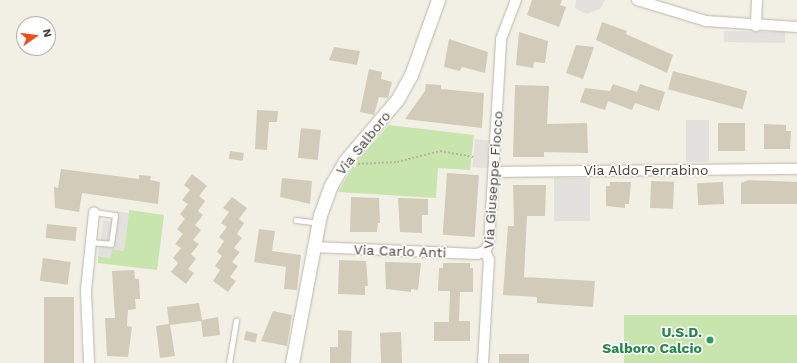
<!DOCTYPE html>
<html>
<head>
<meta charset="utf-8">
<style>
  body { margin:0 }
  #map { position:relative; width:797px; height:363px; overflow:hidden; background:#f2efe5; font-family:"Work Sans",sans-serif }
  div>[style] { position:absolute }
  .green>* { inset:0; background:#c8e5ae; transform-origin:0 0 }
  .parking>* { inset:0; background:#e2e1dd; transform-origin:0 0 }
  .building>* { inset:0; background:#d3cbba; transform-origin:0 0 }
  .path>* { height:2px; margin-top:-1px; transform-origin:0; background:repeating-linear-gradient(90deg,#beb499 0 2px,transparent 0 4px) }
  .roads { filter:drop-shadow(0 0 1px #bdb7a8) drop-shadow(0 0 1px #bdb7a8) }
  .service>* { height:5px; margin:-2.5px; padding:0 2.5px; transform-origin:2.5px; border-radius:2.5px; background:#fff }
  .minor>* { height:10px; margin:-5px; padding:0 5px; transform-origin:5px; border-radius:5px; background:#fff }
  .tertiary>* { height:13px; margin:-6.5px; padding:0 6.5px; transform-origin:6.5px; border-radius:6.5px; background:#fff }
  .dots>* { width:11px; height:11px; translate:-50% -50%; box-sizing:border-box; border:2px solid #fff; border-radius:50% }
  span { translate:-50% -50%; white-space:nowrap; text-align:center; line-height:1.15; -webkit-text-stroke:3px #fff; paint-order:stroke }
  .street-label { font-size:14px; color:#443f35 }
  .leisure-label { font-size:14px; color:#27864d; font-weight:700 }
  .right { translate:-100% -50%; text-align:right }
  .north { position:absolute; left:16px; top:16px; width:40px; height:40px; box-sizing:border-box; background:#fff; border:1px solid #b4b2ae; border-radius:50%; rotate:76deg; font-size:11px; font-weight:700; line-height:16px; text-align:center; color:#443f35 }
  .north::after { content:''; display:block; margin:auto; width:14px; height:18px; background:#f34d1a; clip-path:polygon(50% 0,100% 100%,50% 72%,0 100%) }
</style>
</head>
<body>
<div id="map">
  <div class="green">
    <i style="clip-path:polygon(389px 125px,474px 135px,470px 170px,438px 168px,436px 198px,338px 192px,353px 166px,355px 168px,358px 160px)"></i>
    <i style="clip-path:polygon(129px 210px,164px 215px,157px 270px,98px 263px,98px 256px,110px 258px,112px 249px,124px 251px)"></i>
    <i style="left:797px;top:315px;width:48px;height:173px;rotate:90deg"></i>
  </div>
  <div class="parking">
    <i style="clip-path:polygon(576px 0,605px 0,600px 9px,586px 14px,575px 8px)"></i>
    <i style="left:724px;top:31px;width:61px;height:11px;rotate:1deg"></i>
    <i style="left:686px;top:120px;width:23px;height:42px"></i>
    <i style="left:475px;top:139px;width:21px;height:28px;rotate:5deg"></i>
    <i style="left:590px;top:178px;width:43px;height:36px;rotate:90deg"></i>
    <i style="clip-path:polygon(116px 211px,129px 213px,124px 251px,112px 249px,111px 258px,98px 256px,103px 220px,114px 222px)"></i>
  </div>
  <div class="building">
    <i style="clip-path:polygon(532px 0,562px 0,560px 5px,566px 7px,559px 27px,527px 15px)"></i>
    <i style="clip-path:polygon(602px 22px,627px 31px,626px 34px,673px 55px,667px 73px,596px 40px)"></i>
    <i style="clip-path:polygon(519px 32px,548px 41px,545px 63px,534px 62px,533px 68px,516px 65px)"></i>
    <i style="clip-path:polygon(449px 39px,488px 52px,485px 73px,462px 67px,460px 71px,444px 67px)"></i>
    <i style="clip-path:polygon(576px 45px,594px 47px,583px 79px,566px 73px)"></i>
    <i style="clip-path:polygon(334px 47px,360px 51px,357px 65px,329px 60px)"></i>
    <i style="clip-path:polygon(369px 69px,382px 72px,381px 79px,392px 82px,388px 98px,379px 97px,374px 115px,360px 112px)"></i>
    <i style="left:673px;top:71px;width:77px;height:19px;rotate:15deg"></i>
    <i style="clip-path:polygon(426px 84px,441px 85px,441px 89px,484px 93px,482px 128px,405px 119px,425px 91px)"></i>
    <i style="clip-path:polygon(613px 84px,637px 92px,640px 84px,665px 92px,659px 111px,635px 103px,632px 110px,608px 101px,605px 110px,580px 102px,585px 88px,610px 91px)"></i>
    <i style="clip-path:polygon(515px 85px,549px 86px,547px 124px,587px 123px,588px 153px,544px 152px,544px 157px,513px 157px)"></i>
    <i style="clip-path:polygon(257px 110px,278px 111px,277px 122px,269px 122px,267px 150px,255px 149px)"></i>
    <i style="left:718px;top:123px;width:27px;height:28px"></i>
    <i style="clip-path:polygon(764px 124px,786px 125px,786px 131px,791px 131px,790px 149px,764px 149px)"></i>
    <i style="left:301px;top:128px;width:20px;height:30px;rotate:6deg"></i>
    <i style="left:230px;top:151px;width:14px;height:8px;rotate:8deg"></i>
    <i style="clip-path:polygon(61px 169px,139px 179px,139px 175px,151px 176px,150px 180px,160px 182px,158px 204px,82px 193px,79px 212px,55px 208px,54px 187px,58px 188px)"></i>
    <i style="left:447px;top:173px;width:32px;height:62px;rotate:4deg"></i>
    <i style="clip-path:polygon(192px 174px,207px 186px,199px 196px,205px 201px,198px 211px,203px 215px,195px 225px,201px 230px,193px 240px,199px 244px,191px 254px,196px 259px,188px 269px,194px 273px,186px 284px,171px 272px,178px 263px,173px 258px,181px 248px,175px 244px,183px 234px,177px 229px,185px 219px,180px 214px,188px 204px,182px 200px,190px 190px,184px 185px)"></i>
    <i style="clip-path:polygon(282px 178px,312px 181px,310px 204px,280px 197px)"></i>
    <i style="clip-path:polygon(749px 180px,797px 182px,797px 204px,741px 204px,741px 183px)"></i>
    <i style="left:651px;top:181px;width:23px;height:27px;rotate:2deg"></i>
    <i style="clip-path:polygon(610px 182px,631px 182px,629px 204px,625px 204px,625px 208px,606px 206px,606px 186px,610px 186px)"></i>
    <i style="left:723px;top:182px;width:22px;height:26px;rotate:87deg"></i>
    <i style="clip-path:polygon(513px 185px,546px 185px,545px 216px,527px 216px,524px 277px,595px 281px,593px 307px,537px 303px,537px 297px,503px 295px,508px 226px,514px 226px)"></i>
    <i style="clip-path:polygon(232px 197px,247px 208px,239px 219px,244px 223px,237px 234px,242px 238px,234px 248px,240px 252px,232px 262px,238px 266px,230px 277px,236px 281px,228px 292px,213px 281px,220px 270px,215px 266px,222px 256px,217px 252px,224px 241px,219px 237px,227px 227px,221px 223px,229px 212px,223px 208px)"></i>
    <i style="clip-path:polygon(351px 197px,379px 198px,380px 223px,378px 223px,377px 232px,350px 232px)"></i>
    <i style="clip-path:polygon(398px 198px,428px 199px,428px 215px,422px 215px,422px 233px,400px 232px)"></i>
    <i style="left:47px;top:224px;width:30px;height:14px;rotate:6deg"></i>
    <i style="clip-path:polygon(259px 229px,275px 231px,272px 251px,301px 255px,297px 290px,284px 289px,286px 267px,254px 262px)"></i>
    <i style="left:43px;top:258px;width:28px;height:23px;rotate:8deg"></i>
    <i style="clip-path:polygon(339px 260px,366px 261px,368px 286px,365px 286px,365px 295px,338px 294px)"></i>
    <i style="clip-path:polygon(385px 262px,421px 263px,418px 290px,411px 289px,411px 292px,386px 289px)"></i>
    <i style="clip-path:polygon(443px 263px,470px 263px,470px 268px,473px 268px,473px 292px,460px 292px,459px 321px,470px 321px,470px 341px,434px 341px,434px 322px,449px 322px,450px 291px,438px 291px,439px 268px,443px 268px)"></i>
    <i style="clip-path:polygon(134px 270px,135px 279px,139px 279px,140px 299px,135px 299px,136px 309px,128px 310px,127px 326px,132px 327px,128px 357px,107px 356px,105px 318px,115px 318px,112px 271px)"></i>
    <i style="left:44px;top:297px;width:30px;height:66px"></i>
    <i style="clip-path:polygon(199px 303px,202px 320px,218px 317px,220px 335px,203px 337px,201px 321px,170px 325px,175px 356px,160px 358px,156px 326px,169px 324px,167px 307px)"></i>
    <i style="clip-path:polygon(273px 311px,292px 315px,287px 346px,261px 341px)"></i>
    <i style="clip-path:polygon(338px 330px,352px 331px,351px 363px,330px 363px,330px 347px,338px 347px)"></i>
    <i style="left:246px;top:331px;width:12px;height:9px;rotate:14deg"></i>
    <i style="left:401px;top:332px;width:31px;height:21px;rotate:88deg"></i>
    <i style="left:529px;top:354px;width:9px;height:30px;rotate:90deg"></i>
  </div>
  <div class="path">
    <i style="left:358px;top:164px;width:39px;rotate:-3deg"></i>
    <i style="left:397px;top:162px;width:44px;rotate:-14.3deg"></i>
    <i style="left:440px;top:151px;width:34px;rotate:10deg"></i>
  </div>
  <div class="roads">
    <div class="service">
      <i style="left:296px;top:220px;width:23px;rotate:7deg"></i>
      <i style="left:90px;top:242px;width:21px;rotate:5deg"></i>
      <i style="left:111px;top:244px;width:29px;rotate:-82deg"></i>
      <i style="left:115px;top:215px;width:21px;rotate:-172deg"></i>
      <i style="left:229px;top:363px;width:43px;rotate:-80.5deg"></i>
    </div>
    <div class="minor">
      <i style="left:637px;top:0;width:72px;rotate:16.9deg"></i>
      <i style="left:706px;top:21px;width:91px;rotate:3.8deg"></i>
      <i style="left:756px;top:26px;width:26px;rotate:-88deg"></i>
      <i style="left:494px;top:172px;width:303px;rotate:-0.6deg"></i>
      <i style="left:314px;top:247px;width:163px;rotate:2.5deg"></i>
      <i style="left:477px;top:254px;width:9px;rotate:-21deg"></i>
      <i style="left:485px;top:251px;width:8px;rotate:-60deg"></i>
      <i style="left:489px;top:244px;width:205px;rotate:-86.6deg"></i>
      <i style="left:501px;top:39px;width:42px;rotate:-69deg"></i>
      <i style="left:89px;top:363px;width:73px;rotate:-92.4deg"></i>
      <i style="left:86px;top:290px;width:78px;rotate:-84.1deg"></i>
      <i style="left:483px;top:363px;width:103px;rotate:-86.7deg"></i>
      <i style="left:489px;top:260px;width:10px;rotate:-114deg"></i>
    </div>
    <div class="tertiary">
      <i style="left:292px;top:363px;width:151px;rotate:-79.3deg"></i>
      <i style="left:320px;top:215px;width:30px;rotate:-70deg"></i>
      <i style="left:330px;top:187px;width:30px;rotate:-60deg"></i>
      <i style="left:345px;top:161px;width:80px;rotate:-49.6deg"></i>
      <i style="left:397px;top:100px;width:29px;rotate:-61deg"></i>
      <i style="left:411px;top:75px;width:80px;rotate:-70.2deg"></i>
    </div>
  </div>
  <div class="dots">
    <i style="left:710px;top:340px;background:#2e9e5b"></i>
  </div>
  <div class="street-label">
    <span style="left:363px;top:143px;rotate:-51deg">Via Salboro</span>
    <span style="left:646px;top:170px">Via Aldo Ferrabino</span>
    <span style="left:493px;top:180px;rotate:-86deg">Via Giuseppe Fiocco</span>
    <span style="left:400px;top:251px;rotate:2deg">Via Carlo Anti</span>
  </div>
  <div class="leisure-label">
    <span class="right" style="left:702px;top:340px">U.S.D.<br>Salboro Calcio</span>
  </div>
  <div class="north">N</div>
</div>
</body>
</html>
